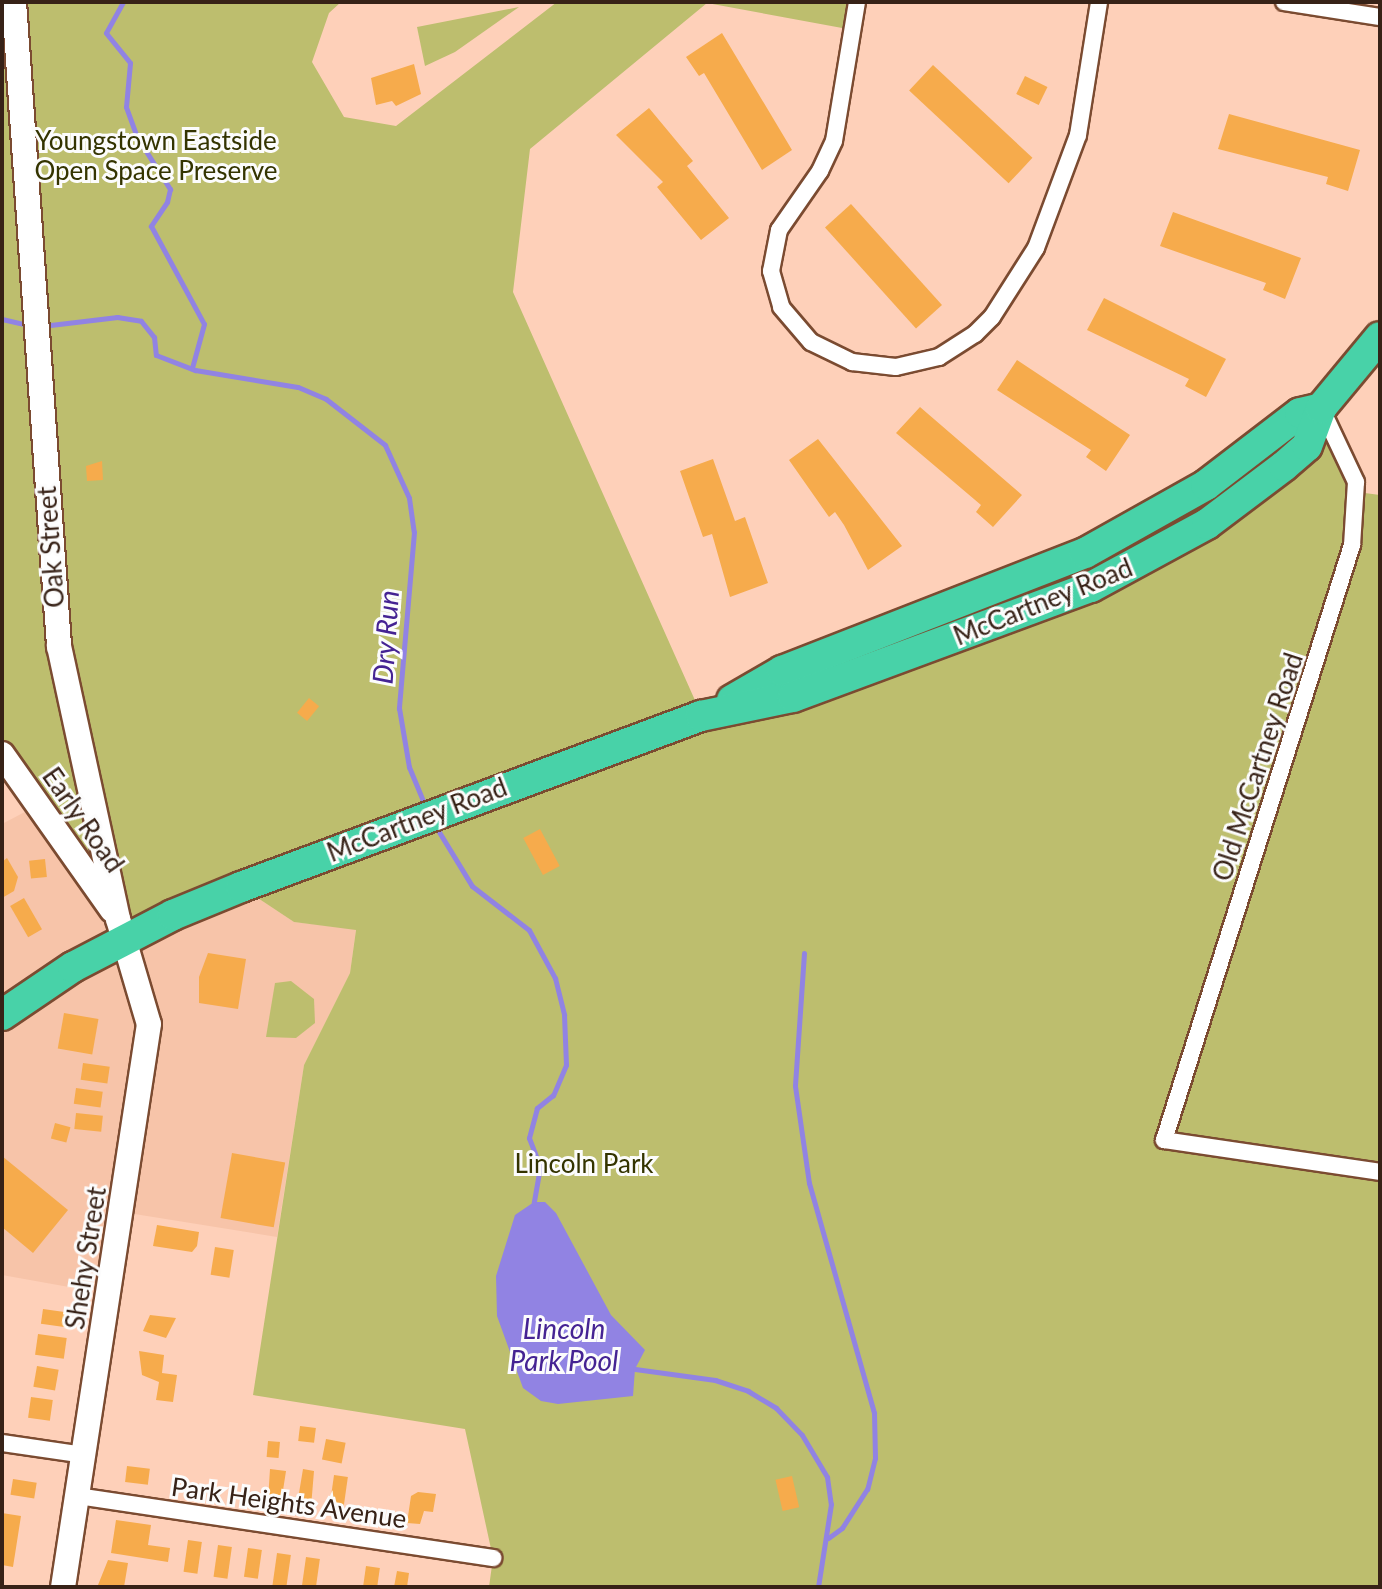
<!DOCTYPE html>
<style>
body{margin:0}
#map{position:relative;width:1382px;height:1589px;overflow:hidden;background:#fed0b9;font-family:Lato,sans-serif}
div>[style]{position:absolute}
.built>*{inset:0;background:#f7c4a9}
.green>*{inset:0;background:#bdbe6e}
.water>*{inset:0;background:#9183e3}
.stream>*{height:5px;margin:-2.5px;padding:0 2.5px;transform-origin:2.5px;border-radius:2.5px;background:#9183e3}
.building>*{inset:0;background:#f6ab4c;transform-origin:0 0}
.roads{filter:drop-shadow(2px 0 #7b4b31) drop-shadow(-2px 0 #7b4b31) drop-shadow(0 2px #7b4b31) drop-shadow(0 -2px #7b4b31)}
.street>*{height:16px;margin:-8px;padding:0 8px;transform-origin:8px;border-radius:8px;background:#fff}
.secondary>*{height:24px;margin:-12px;padding:0 12px;transform-origin:12px;border-radius:12px;background:#fff}
.highway>*{height:30px;margin:-15px;padding:0 15px;transform-origin:15px;border-radius:15px;background:#48d2a8}
span{translate:-50% -50%;white-space:nowrap;text-align:center;line-height:1.15;-webkit-text-stroke:6px #fcfcfc;paint-order:stroke}
.park-label{font-size:26px;color:#343400}
.street-label{font-size:26px;color:#372217}
.water-label{font-size:28px;color:#452393;font-style:italic}
.frame{position:absolute;inset:0;border:4px solid #372217;pointer-events:none}
</style>
<div id="map">
<div class="built">
<i style="clip-path:polygon(38px 805px,241px 887px,294px 922px,356px 929px,350px 973px,304px 1065px,277px 1237px,122px 1212px,108px 1294px,2px 1275px,2px 824px)"></i>
</div>
<div class="green">
<i style="clip-path:polygon(2px 2px,341px 2px,329px 13px,312px 62px,344px 117px,396px 126px,557px 2px,857px 2px,853px 30px,707px 3px,530px 149px,513px 292px,702px 716px,998px 623px,1233px 506px,1321px 408px,1357px 492px,1380px 495px,1380px 1587px,489px 1587px,493px 1558px,465px 1429px,253px 1395px,304px 1065px,350px 973px,356px 930px,294px 922px,241px 887px,126px 939px,2px 754px)"></i>
<i style="clip-path:polygon(519px 7px,455px 52px,425px 66px,417px 27px)"></i>
<i style="clip-path:polygon(291px 981px,314px 999px,315px 1023px,296px 1038px,266px 1037px,275px 983px)"></i>
</div>
<div class="water">
<i style="clip-path:polygon(534px 1202px,545px 1202px,556px 1213px,611px 1315px,645px 1350px,635px 1369px,633px 1396px,558px 1404px,541px 1401px,523px 1388px,497px 1316px,496px 1276px,515px 1215px)"></i>
</div>
<div class="stream">
<i style="left:123px;top:2px;width:35px;rotate:119deg"></i>
<i style="left:106px;top:33px;width:38px;rotate:51deg"></i>
<i style="left:130px;top:63px;width:44px;rotate:95.2deg"></i>
<i style="left:126px;top:107px;width:32px;rotate:70deg"></i>
<i style="left:137px;top:137px;width:62px;rotate:57.6deg"></i>
<i style="left:170px;top:189px;width:13px;rotate:103deg"></i>
<i style="left:167px;top:202px;width:29px;rotate:124deg"></i>
<i style="left:151px;top:226px;width:111px;rotate:61.6deg"></i>
<i style="left:204px;top:324px;width:46px;rotate:105.3deg"></i>
<i style="left:2px;top:319px;width:27px;rotate:13deg"></i>
<i style="left:42px;top:326px;width:76px;rotate:-6.8deg"></i>
<i style="left:117px;top:317px;width:24px;rotate:9deg"></i>
<i style="left:141px;top:321px;width:21px;rotate:51deg"></i>
<i style="left:154px;top:337px;width:18px;rotate:84deg"></i>
<i style="left:156px;top:355px;width:42px;rotate:21deg"></i>
<i style="left:195px;top:370px;width:104px;rotate:9.4deg"></i>
<i style="left:298px;top:387px;width:30px;rotate:23deg"></i>
<i style="left:326px;top:399px;width:75px;rotate:37.9deg"></i>
<i style="left:385px;top:445px;width:58px;rotate:65.6deg"></i>
<i style="left:409px;top:498px;width:34px;rotate:82deg"></i>
<i style="left:414px;top:532px;width:177px;rotate:94.9deg"></i>
<i style="left:399px;top:708px;width:60px;rotate:80.4deg"></i>
<i style="left:409px;top:767px;width:44px;rotate:67.5deg"></i>
<i style="left:436px;top:827px;width:69px;rotate:58.6deg"></i>
<i style="left:472px;top:886px;width:72px;rotate:37.7deg"></i>
<i style="left:529px;top:930px;width:55px;rotate:61.6deg"></i>
<i style="left:555px;top:978px;width:38px;rotate:76deg"></i>
<i style="left:564px;top:1015px;width:50px;rotate:87.7deg"></i>
<i style="left:566px;top:1065px;width:33px;rotate:113deg"></i>
<i style="left:553px;top:1095px;width:21px;rotate:141deg"></i>
<i style="left:537px;top:1108px;width:31px;rotate:105deg"></i>
<i style="left:529px;top:1138px;width:31px;rotate:69deg"></i>
<i style="left:540px;top:1167px;width:36px;rotate:100deg"></i>
<i style="left:804px;top:953px;width:133px;rotate:93.9deg"></i>
<i style="left:795px;top:1086px;width:98px;rotate:81.8deg"></i>
<i style="left:809px;top:1183px;width:239px;rotate:74.2deg"></i>
<i style="left:874px;top:1413px;width:45px;rotate:88.7deg"></i>
<i style="left:875px;top:1458px;width:32px;rotate:104deg"></i>
<i style="left:867px;top:1489px;width:46px;rotate:122.7deg"></i>
<i style="left:842px;top:1528px;width:17px;rotate:144deg"></i>
<i style="left:635px;top:1369px;width:81px;rotate:7.8deg"></i>
<i style="left:715px;top:1380px;width:35px;rotate:18deg"></i>
<i style="left:748px;top:1391px;width:33px;rotate:31deg"></i>
<i style="left:776px;top:1408px;width:37px;rotate:46deg"></i>
<i style="left:802px;top:1435px;width:49px;rotate:59.2deg"></i>
<i style="left:827px;top:1477px;width:27px;rotate:82deg"></i>
<i style="left:831px;top:1504px;width:84px;rotate:98.9deg"></i>
</div>
<div class="building">
<i style="clip-path:polygon(722px 33px,792px 150px,762px 170px,704px 73px,699px 76px,686px 57px)"></i>
<i style="clip-path:polygon(414px 64px,421px 94px,396px 106px,392px 101px,376px 105px,371px 78px)"></i>
<i style="left:933px;top:65px;width:136px;height:35px;rotate:43deg"></i>
<i style="left:1025px;top:76px;width:25px;height:20px;rotate:26deg"></i>
<i style="clip-path:polygon(649px 108px,693px 161px,687px 166px,729px 218px,701px 240px,657px 187px,663px 182px,616px 135px)"></i>
<i style="clip-path:polygon(1229px 114px,1360px 150px,1348px 191px,1326px 184px,1328px 177px,1218px 149px)"></i>
<i style="left:851px;top:204px;width:136px;height:35px;rotate:48deg"></i>
<i style="clip-path:polygon(1173px 212px,1301px 258px,1285px 299px,1263px 290px,1266px 283px,1160px 246px)"></i>
<i style="clip-path:polygon(1104px 298px,1226px 359px,1206px 397px,1185px 386px,1189px 379px,1087px 330px)"></i>
<i style="clip-path:polygon(1017px 360px,1130px 435px,1106px 471px,1086px 457px,1091px 450px,997px 390px)"></i>
<i style="clip-path:polygon(920px 407px,1022px 495px,993px 527px,976px 512px,981px 505px,896px 433px)"></i>
<i style="clip-path:polygon(818px 439px,902px 546px,868px 570px,844px 525px,835px 512px,829px 517px,789px 460px)"></i>
<i style="clip-path:polygon(713px 459px,735px 521px,745px 517px,768px 583px,730px 597px,712px 534px,703px 537px,680px 471px)"></i>
<i style="clip-path:polygon(102px 461px,103px 480px,87px 481px,86px 466px)"></i>
<i style="left:309px;top:698px;width:13px;height:19px;rotate:39deg"></i>
<i style="left:540px;top:829px;width:42px;height:19px;rotate:62deg"></i>
<i style="clip-path:polygon(7px 858px,18px 877px,14px 891px,2px 898px,2px 862px)"></i>
<i style="left:45px;top:859px;width:18px;height:16px;rotate:84deg"></i>
<i style="left:24px;top:898px;width:36px;height:16px;rotate:60deg"></i>
<i style="clip-path:polygon(208px 953px,246px 959px,238px 1009px,199px 1003px,199px 977px)"></i>
<i style="left:64px;top:1013px;width:35px;height:36px;rotate:10deg"></i>
<i style="left:83px;top:1063px;width:27px;height:17px;rotate:8deg"></i>
<i style="left:76px;top:1088px;width:27px;height:16px;rotate:8deg"></i>
<i style="left:76px;top:1113px;width:27px;height:16px;rotate:6deg"></i>
<i style="left:55px;top:1123px;width:16px;height:16px;rotate:15deg"></i>
<i style="left:232px;top:1153px;width:54px;height:66px;rotate:10deg"></i>
<i style="clip-path:polygon(2px 1156px,68px 1210px,33px 1253px,2px 1227px)"></i>
<i style="clip-path:polygon(157px 1225px,199px 1232px,197px 1246px,192px 1252px,153px 1246px)"></i>
<i style="left:215px;top:1247px;width:19px;height:28px;rotate:9deg"></i>
<i style="left:43px;top:1309px;width:27px;height:15px;rotate:8deg"></i>
<i style="clip-path:polygon(150px 1315px,176px 1318px,166px 1338px,143px 1331px)"></i>
<i style="left:38px;top:1334px;width:29px;height:21px;rotate:8deg"></i>
<i style="clip-path:polygon(139px 1351px,164px 1355px,162px 1373px,177px 1375px,173px 1402px,156px 1400px,159px 1382px,142px 1375px)"></i>
<i style="left:37px;top:1366px;width:22px;height:21px;rotate:10deg"></i>
<i style="left:31px;top:1397px;width:22px;height:21px;rotate:8deg"></i>
<i style="left:300px;top:1426px;width:16px;height:15px;rotate:7deg"></i>
<i style="left:326px;top:1439px;width:20px;height:21px;rotate:11deg"></i>
<i style="left:268px;top:1441px;width:12px;height:16px;rotate:5deg"></i>
<i style="left:127px;top:1466px;width:23px;height:16px;rotate:7deg"></i>
<i style="clip-path:polygon(270px 1469px,286px 1471px,281px 1503px,268px 1501px)"></i>
<i style="clip-path:polygon(303px 1469px,314px 1471px,311px 1507px,297px 1505px)"></i>
<i style="left:334px;top:1475px;width:14px;height:36px;rotate:8deg"></i>
<i style="left:792px;top:1476px;width:32px;height:17px;rotate:77deg"></i>
<i style="left:13px;top:1479px;width:24px;height:16px;rotate:9deg"></i>
<i style="clip-path:polygon(418px 1492px,436px 1494px,433px 1512px,424px 1511px,420px 1524px,407px 1523px,411px 1496px)"></i>
<i style="clip-path:polygon(2px 1513px,21px 1516px,13px 1567px,2px 1565px)"></i>
<i style="clip-path:polygon(116px 1520px,151px 1525px,148px 1545px,170px 1548px,168px 1562px,111px 1553px)"></i>
<i style="left:188px;top:1540px;width:14px;height:32px;rotate:8deg"></i>
<i style="left:218px;top:1545px;width:14px;height:32px;rotate:8deg"></i>
<i style="left:248px;top:1548px;width:14px;height:29px;rotate:8deg"></i>
<i style="left:277px;top:1553px;width:14px;height:34px;rotate:8deg"></i>
<i style="left:306px;top:1557px;width:14px;height:30px;rotate:8deg"></i>
<i style="clip-path:polygon(108px 1560px,128px 1563px,124px 1587px,98px 1585px)"></i>
<i style="left:366px;top:1566px;width:14px;height:21px;rotate:8deg"></i>
<i style="clip-path:polygon(397px 1571px,409px 1573px,407px 1587px,394px 1587px)"></i>
</div>
<div class="roads">
<div class="street">
<i style="left:857px;top:2px;width:141px;rotate:99.4deg"></i>
<i style="left:834px;top:141px;width:33px;rotate:115deg"></i>
<i style="left:820px;top:171px;width:72px;rotate:124.8deg"></i>
<i style="left:779px;top:230px;width:42px;rotate:101deg"></i>
<i style="left:771px;top:271px;width:37px;rotate:74deg"></i>
<i style="left:781px;top:307px;width:46px;rotate:49.4deg"></i>
<i style="left:811px;top:342px;width:46px;rotate:26deg"></i>
<i style="left:852px;top:362px;width:44px;rotate:6.5deg"></i>
<i style="left:896px;top:367px;width:44px;rotate:-13.1deg"></i>
<i style="left:939px;top:357px;width:43px;rotate:-32.6deg"></i>
<i style="left:975px;top:334px;width:24px;rotate:-45deg"></i>
<i style="left:992px;top:317px;width:82px;rotate:-57.5deg"></i>
<i style="left:1036px;top:248px;width:121px;rotate:-69.6deg"></i>
<i style="left:1078px;top:135px;width:135px;rotate:-81deg"></i>
<i style="left:1284px;top:2px;width:97px;rotate:8.9deg"></i>
<i style="left:1322px;top:410px;width:80px;rotate:64.7deg"></i>
<i style="left:1356px;top:482px;width:63px;rotate:93.6deg"></i>
<i style="left:1352px;top:545px;width:624px;rotate:107.53deg"></i>
<i style="left:1164px;top:1140px;width:218px;rotate:8.4deg"></i>
<i style="left:2px;top:1443px;width:83px;rotate:8.3deg"></i>
<i style="left:78px;top:1496px;width:420px;rotate:8.5deg"></i>
</div>
<div class="secondary">
<i style="left:14px;top:2px;width:646px;rotate:86deg"></i>
<i style="left:59px;top:646px;width:279px;rotate:77.8deg"></i>
<i style="left:118px;top:919px;width:109px;rotate:73.6deg"></i>
<i style="left:149px;top:1024px;width:570px;rotate:98.68deg"></i>
<i style="left:2px;top:754px;width:191px;rotate:54.8deg"></i>
</div>
<div class="highway">
<i style="left:732px;top:700px;width:58px;rotate:-30.1deg"></i>
<i style="left:782px;top:671px;width:325px;rotate:-21.3deg"></i>
<i style="left:1085px;top:553px;width:139px;rotate:-29.3deg"></i>
<i style="left:1206px;top:485px;width:118px;rotate:-37.5deg"></i>
<i style="left:1300px;top:413px;width:22px;rotate:-13deg"></i>
<i style="left:2px;top:1015px;width:86px;rotate:-34.1deg"></i>
<i style="left:73px;top:967px;width:113px;rotate:-27.5deg"></i>
<i style="left:173px;top:915px;width:74px;rotate:-22.4deg"></i>
<i style="left:241px;top:887px;width:491px;rotate:-20.4deg"></i>
<i style="left:701px;top:716px;width:94px;rotate:-11.7deg"></i>
<i style="left:793px;top:697px;width:318px;rotate:-20.3deg"></i>
<i style="left:1091px;top:587px;width:132px;rotate:-28.5deg"></i>
<i style="left:1207px;top:524px;width:96px;rotate:-37deg"></i>
<i style="left:1284px;top:466px;width:30px;rotate:-41deg"></i>
<i style="left:1307px;top:446px;width:40px;rotate:-69.8deg"></i>
<i style="left:1321px;top:408px;width:92px;rotate:-50.3deg"></i>
</div>
</div>
<div class="park-label">
<span style="left:156px;top:156px">Youngstown Eastside<br>Open Space Preserve</span>
<span style="left:584px;top:1164px">Lincoln Park</span>
</div>
<div class="street-label">
<span style="left:51px;top:547px;rotate:-94deg">Oak Street</span>
<span style="left:1043px;top:602px;rotate:-22deg">McCartney Road</span>
<span style="left:1258px;top:767px;rotate:-72deg">Old McCartney Road</span>
<span style="left:83px;top:820px;rotate:55deg">Early Road</span>
<span style="left:417px;top:820px;rotate:-21deg">McCartney Road</span>
<span style="left:86px;top:1258px;rotate:-81deg">Shehy Street</span>
<span style="left:289px;top:1503px;rotate:8deg">Park Heights Avenue</span>
</div>
<div class="water-label">
<span style="left:385px;top:637px;rotate:-86deg">Dry Run</span>
<span style="left:564px;top:1344px">Lincoln<br>Park Pool</span>
</div>
<div class="frame"></div>
</div>
